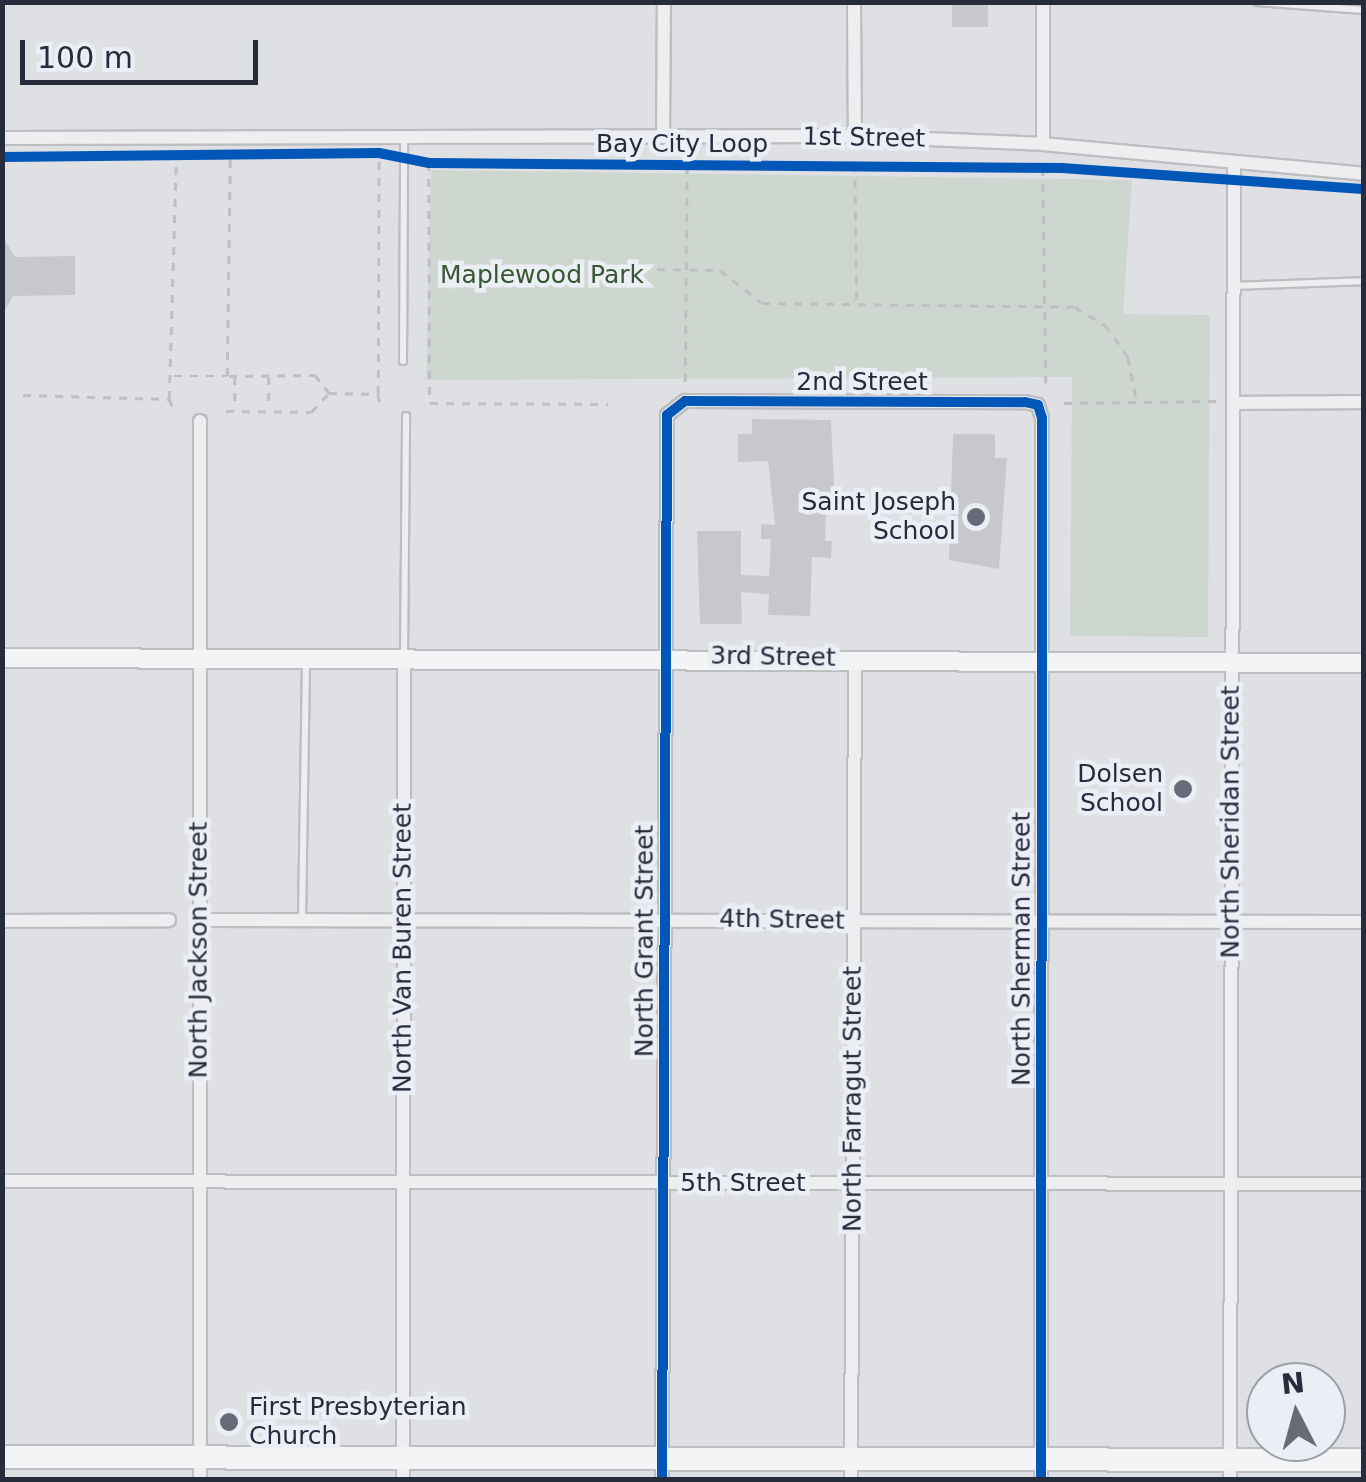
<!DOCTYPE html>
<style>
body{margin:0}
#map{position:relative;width:1366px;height:1482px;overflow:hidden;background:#dee0e4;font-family:"DejaVu Sans",sans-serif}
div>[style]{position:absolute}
.green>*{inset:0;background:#ced7cf}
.building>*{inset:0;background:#c7c8cc;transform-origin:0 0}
.path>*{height:2.5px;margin-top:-1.25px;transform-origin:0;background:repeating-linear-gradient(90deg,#bebec4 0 8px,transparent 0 16px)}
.roads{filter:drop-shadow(2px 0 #bdbec2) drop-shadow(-2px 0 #bdbec2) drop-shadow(0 2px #bdbec2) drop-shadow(0 -2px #bdbec2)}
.lane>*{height:6px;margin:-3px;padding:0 3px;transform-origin:3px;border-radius:3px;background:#eeeef1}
.street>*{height:12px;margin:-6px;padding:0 6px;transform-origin:6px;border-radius:6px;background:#eeeef1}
.secondary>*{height:18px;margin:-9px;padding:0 9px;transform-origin:9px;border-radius:9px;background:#f2f4f5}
.highway>*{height:22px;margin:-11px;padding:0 11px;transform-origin:11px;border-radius:11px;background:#f2f4f5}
.cycleway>*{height:10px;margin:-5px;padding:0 5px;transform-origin:5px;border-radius:5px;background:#0057b8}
.dots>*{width:28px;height:28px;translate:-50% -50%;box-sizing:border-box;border:5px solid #ebeef4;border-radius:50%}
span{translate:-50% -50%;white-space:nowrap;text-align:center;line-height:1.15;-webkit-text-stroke:9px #ebeef4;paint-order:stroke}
.street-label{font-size:25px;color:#262c3c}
.park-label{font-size:25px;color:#375734}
.poi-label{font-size:25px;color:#262c3c}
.right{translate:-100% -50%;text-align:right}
.left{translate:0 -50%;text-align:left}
.frame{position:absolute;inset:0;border:5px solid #262c3c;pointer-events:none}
.north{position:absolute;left:1246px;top:1362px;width:100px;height:100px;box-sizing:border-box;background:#ebeef4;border:2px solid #9ca0aa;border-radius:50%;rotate:354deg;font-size:28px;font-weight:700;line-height:40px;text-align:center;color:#262c3c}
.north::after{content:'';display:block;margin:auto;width:35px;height:45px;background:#666b77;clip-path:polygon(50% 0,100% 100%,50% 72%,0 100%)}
.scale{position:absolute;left:20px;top:40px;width:238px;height:45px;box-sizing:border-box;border:5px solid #262c3c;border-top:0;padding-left:12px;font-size:30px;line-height:35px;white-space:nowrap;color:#262c3c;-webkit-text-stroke:8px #ebeef4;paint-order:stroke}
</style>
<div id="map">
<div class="green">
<i style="clip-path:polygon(431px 170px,1132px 180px,1123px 314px,1210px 315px,1208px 637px,1070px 636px,1072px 377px,426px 380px)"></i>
</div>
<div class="building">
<i style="left:952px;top:2px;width:36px;height:25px"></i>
<i style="clip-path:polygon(2px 235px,15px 257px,75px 256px,75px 295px,13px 296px,2px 315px)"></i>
<i style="clip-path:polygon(752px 419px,831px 420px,835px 506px,826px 506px,825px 541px,832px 541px,831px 558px,812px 557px,810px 616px,768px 615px,769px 594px,741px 592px,742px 624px,700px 624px,697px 531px,741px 531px,741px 575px,769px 576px,771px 539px,761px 539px,761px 524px,775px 525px,768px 461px,738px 462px,738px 434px,752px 434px)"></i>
<i style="clip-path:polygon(953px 434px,995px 434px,995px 458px,1007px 458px,999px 569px,949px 560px)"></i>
</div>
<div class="path">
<i style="left:429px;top:163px;width:240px;rotate:89.8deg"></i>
<i style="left:430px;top:403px;width:178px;rotate:0.3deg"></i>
<i style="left:855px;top:164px;width:139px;rotate:89.2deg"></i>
<i style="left:1043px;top:168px;width:215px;rotate:89.2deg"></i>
<i style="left:561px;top:268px;width:159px;rotate:0.7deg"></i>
<i style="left:720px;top:270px;width:53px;rotate:38.2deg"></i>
<i style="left:762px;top:303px;width:313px;rotate:0.7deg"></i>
<i style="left:1075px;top:307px;width:35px;rotate:31deg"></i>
<i style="left:1105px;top:325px;width:39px;rotate:54deg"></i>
<i style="left:1128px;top:357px;width:46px;rotate:78.7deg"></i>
<i style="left:174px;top:376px;width:53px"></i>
<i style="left:227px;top:376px;width:221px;rotate:-89.2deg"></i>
<i style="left:229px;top:376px;width:86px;rotate:-0.7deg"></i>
<i style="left:315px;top:375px;width:23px;rotate:52deg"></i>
<i style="left:329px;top:393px;width:49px;rotate:1.2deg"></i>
<i style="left:378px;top:394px;width:9px;rotate:77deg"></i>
<i style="left:235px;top:377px;width:32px;rotate:90deg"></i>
<i style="left:269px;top:377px;width:32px;rotate:90deg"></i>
<i style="left:685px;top:382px;width:218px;rotate:-89.5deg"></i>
<i style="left:378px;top:394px;width:241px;rotate:-89.8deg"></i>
<i style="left:23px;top:395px;width:146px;rotate:1.6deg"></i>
<i style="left:169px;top:399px;width:13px;rotate:63deg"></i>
<i style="left:169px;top:399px;width:241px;rotate:-88.3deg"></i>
<i style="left:1064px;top:403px;width:152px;rotate:-0.8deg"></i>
<i style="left:226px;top:411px;width:85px;rotate:0.7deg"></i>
<i style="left:311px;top:412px;width:26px;rotate:-47deg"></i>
</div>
<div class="roads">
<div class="lane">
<i style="left:1257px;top:2px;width:107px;rotate:4.3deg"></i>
<i style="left:1235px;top:286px;width:129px;rotate:-2.2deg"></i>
<i style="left:403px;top:361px;width:223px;rotate:-89.7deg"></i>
<i style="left:404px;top:659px;width:243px;rotate:-89.5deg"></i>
<i style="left:302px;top:919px;width:257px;rotate:-89.1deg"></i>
</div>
<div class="street">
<i style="left:854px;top:2px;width:134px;rotate:89.6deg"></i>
<i style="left:1043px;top:2px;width:142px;rotate:90deg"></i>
<i style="left:663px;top:137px;width:135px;rotate:-89.6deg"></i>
<i style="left:2px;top:138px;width:853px;rotate:-0.13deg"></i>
<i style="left:855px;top:136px;width:188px;rotate:2.4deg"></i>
<i style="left:1043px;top:144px;width:322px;rotate:5.3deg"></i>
<i style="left:1234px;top:403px;width:130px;rotate:-0.4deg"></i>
<i style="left:200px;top:920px;width:1164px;rotate:0.1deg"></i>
<i style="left:2px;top:921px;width:167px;rotate:-0.3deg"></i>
<i style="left:2px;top:1181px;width:1362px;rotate:0.13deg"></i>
<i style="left:200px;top:1480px;width:1059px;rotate:-90deg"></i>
<i style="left:403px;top:1480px;width:819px;rotate:-89.93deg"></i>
<i style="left:662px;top:1480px;width:1065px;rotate:-89.73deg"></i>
<i style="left:667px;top:415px;width:23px;rotate:-38deg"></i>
<i style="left:685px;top:401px;width:340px;rotate:0.2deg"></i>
<i style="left:1025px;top:402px;width:13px;rotate:13deg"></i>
<i style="left:1038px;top:405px;width:14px;rotate:73deg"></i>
<i style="left:1042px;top:418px;width:1062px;rotate:90.05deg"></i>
<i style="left:851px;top:1480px;width:822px;rotate:-89.72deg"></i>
<i style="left:1230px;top:1480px;width:1316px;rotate:-89.83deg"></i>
</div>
<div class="secondary">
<i style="left:2px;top:658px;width:1362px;rotate:0.21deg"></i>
</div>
<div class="highway">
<i style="left:2px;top:1457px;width:1362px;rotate:0.13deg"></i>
</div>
</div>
<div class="cycleway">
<i style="left:2px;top:157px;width:377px;rotate:-0.6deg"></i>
<i style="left:379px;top:153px;width:51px;rotate:11.3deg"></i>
<i style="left:429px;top:163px;width:634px;rotate:0.45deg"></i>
<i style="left:1063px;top:168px;width:302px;rotate:4deg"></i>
<i style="left:662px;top:1480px;width:1065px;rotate:-89.73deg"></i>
<i style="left:667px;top:415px;width:23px;rotate:-38deg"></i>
<i style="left:685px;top:401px;width:340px;rotate:0.2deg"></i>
<i style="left:1025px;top:402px;width:13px;rotate:13deg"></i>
<i style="left:1038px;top:405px;width:14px;rotate:73deg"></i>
<i style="left:1042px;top:418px;width:1062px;rotate:90.05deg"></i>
</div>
<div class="dots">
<i style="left:976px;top:517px;background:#666b77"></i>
<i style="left:1183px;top:789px;background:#666b77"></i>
<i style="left:229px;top:1422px;background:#666b77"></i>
</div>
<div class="street-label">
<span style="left:864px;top:138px;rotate:1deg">1st Street</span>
<span style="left:682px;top:144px">Bay City Loop</span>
<span style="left:862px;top:382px">2nd Street</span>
<span style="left:773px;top:657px;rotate:1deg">3rd Street</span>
<span style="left:1231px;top:822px;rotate:-90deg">North Sheridan Street</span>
<span style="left:782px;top:920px;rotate:1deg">4th Street</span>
<span style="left:645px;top:941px;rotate:-90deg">North Grant Street</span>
<span style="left:403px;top:948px;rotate:-90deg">North Van Buren Street</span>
<span style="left:1022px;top:949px;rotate:-90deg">North Sherman Street</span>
<span style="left:199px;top:950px;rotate:-90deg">North Jackson Street</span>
<span style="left:853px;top:1099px;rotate:-90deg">North Farragut Street</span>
<span style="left:743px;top:1183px">5th Street</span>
</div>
<div class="park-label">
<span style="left:542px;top:275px">Maplewood Park</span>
</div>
<div class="poi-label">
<span class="right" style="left:956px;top:517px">Saint Joseph<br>School</span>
<span class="right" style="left:1163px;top:789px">Dolsen<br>School</span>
<span class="left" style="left:249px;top:1422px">First Presbyterian<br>Church</span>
</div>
<div class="frame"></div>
<div class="north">N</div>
<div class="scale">100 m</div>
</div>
